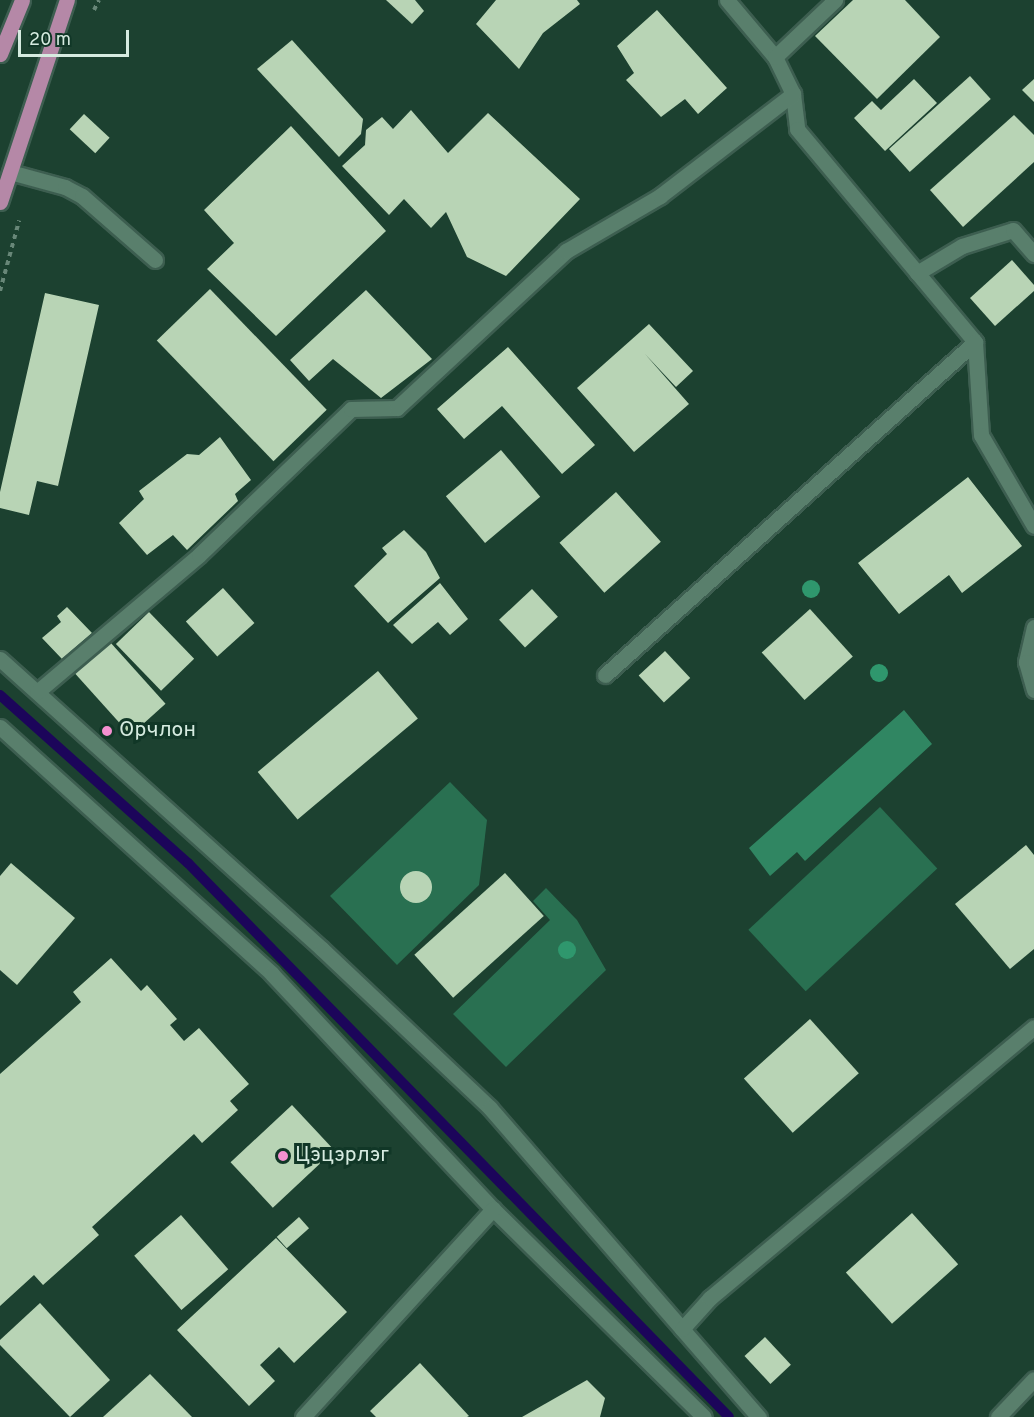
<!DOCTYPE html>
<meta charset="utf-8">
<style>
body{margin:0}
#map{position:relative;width:1034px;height:1417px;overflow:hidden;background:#1c4130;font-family:Overpass,sans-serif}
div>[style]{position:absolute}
.green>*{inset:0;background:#297051;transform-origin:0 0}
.forest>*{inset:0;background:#308662}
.stream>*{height:10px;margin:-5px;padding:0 5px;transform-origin:5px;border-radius:5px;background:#1c055a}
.building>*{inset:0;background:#b8d4b5;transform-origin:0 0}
.round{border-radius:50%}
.path>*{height:4px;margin-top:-2px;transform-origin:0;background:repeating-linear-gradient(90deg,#688778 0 4.5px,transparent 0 9px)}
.roads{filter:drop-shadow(2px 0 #3d5e50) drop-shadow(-2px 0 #3d5e50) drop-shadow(0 2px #3d5e50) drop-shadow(0 -2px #3d5e50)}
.service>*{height:15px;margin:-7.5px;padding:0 7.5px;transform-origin:7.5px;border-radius:7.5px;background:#597f6c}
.minor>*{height:15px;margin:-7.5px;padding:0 7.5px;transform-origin:7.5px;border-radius:7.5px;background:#597f6c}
.primary>*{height:15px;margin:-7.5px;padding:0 7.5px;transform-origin:7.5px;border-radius:7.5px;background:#b588a7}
.trees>*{width:18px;height:18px;margin:-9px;border-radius:50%;background:#2f976d}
.dots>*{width:16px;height:16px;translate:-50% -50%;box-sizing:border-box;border:3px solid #113727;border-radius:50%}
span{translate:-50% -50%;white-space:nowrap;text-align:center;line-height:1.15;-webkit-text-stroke:6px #113727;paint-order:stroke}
.poi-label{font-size:21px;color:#d6ebe0}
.left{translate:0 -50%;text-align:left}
.scale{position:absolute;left:18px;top:30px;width:111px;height:27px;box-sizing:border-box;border:3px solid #d6ebe0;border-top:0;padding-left:8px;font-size:18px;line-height:21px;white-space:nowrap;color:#d6ebe0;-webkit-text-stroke:4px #113727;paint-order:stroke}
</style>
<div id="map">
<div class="green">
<i style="clip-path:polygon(450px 782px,487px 820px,479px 885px,397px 965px,330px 896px)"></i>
<i style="left:880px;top:807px;width:84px;height:180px;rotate:47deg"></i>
<i style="clip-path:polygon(546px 888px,577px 920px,606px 970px,506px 1067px,453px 1014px,550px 920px,533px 901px)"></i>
</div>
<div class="forest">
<i style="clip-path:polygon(904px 710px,932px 744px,805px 861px,797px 852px,770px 876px,749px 848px)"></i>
</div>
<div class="stream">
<i style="left:0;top:695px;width:252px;rotate:41.8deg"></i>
<i style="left:188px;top:863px;width:774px;rotate:45.68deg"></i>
</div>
<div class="building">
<i style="clip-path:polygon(386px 0,415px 0,424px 11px,412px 24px)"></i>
<i style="clip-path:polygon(496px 0,577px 0,580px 4px,543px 33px,519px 69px,476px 24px)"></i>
<i style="clip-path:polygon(853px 0,905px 0,940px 37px,877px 99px,815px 36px)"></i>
<i style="clip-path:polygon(657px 10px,727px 88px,698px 114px,685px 99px,661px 117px,626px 80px,634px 73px,617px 46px)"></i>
<i style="clip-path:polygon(292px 40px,363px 119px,361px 134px,339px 157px,257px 69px)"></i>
<i style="left:970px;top:76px;width:31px;height:109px;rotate:48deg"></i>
<i style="clip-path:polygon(914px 79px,937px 103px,885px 151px,854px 118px,872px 101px,881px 110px)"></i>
<i style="clip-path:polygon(1034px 79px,1034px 102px,1022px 90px)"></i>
<i style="clip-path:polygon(411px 110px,448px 153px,488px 113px,580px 199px,506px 276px,467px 257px,446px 212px,431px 228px,404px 199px,389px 215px,342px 166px,365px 145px,366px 130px,382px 117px,393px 129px)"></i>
<i style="left:84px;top:114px;width:35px;height:21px;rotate:43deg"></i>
<i style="clip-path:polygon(1014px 115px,1034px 135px,1034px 162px,963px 227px,930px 190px)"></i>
<i style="clip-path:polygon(291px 126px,386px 231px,276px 336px,207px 269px,234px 243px,204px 210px)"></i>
<i style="clip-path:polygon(1012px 260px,1034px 285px,1034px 291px,995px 326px,970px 298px)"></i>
<i style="left:210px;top:289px;width:168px;height:74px;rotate:46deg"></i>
<i style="clip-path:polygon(366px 290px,432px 359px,381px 398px,333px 359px,309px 381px,290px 360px)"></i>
<i style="clip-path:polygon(45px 293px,99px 305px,58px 486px,37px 481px,29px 515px,0 508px,0 492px)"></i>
<i style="clip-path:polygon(649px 324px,693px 371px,676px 387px,645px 354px,689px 404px,634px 452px,577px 388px)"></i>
<i style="clip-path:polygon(508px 347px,595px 445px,562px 474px,502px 406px,464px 439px,437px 409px)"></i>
<i style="clip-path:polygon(220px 437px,251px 480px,235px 494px,238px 501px,187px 550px,173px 535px,147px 555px,119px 523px,144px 499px,139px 491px,187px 454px,199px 455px)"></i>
<i style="left:501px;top:450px;width:61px;height:72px;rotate:50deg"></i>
<i style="clip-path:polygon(968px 477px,1022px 546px,962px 593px,949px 575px,899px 614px,858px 563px)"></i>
<i style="left:616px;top:492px;width:67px;height:76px;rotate:48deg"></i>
<i style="clip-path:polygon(404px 530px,426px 552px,440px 578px,388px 623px,354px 586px,387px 554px,382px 548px)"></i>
<i style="clip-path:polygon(440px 583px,468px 619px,450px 635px,438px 622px,412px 644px,393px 625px)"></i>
<i style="left:223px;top:588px;width:47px;height:50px;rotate:48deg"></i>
<i style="left:532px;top:589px;width:38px;height:45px;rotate:47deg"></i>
<i style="clip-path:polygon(67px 607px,92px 633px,62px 659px,42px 638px,61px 622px,57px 616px)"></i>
<i style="left:810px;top:609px;width:64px;height:65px;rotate:48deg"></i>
<i style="left:149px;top:612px;width:65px;height:46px;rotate:46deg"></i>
<i style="left:110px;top:642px;width:83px;height:47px;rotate:48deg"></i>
<i style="left:665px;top:651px;width:37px;height:36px;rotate:47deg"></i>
<i style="left:378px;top:671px;width:62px;height:157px;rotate:50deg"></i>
<i style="clip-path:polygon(1026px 845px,1034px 855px,1034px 949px,1010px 969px,955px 904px)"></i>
<i style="clip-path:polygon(11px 863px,75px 918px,17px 985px,0 970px,0 876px)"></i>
<i class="round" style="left:400px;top:871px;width:32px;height:32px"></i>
<i style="left:505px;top:873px;width:58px;height:122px;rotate:48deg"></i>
<i style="clip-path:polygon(111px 958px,141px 991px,147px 985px,177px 1019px,170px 1025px,184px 1041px,199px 1028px,249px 1084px,230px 1101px,238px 1110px,202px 1143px,194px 1134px,92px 1227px,99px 1235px,43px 1285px,34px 1275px,0 1306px,0 1074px,81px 1002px,73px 992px)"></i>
<i style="left:810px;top:1019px;width:73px;height:89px;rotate:48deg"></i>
<i style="left:292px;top:1105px;width:62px;height:84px;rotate:47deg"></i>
<i style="left:912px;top:1213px;width:69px;height:89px;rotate:48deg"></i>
<i style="left:181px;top:1215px;width:72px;height:62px;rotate:49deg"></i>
<i style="left:299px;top:1217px;width:15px;height:30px;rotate:48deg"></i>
<i style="clip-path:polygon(276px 1238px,347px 1312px,294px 1363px,279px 1347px,260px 1365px,275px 1381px,249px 1406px,177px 1330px)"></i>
<i style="clip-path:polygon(40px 1303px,110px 1380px,70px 1417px,0 1345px,0 1340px)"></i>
<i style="left:765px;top:1337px;width:38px;height:28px;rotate:47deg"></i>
<i style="clip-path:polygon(420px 1363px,469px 1416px,467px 1417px,376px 1417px,370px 1411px)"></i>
<i style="clip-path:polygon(150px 1374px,192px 1417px,103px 1417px)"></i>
<i style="clip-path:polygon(587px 1380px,605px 1398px,600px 1417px,522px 1417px)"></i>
</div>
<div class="path">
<i style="left:94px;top:10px;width:11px;rotate:-63deg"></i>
<i style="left:0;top:291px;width:73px;rotate:-74.8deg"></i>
</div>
<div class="roads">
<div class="service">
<i style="left:10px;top:172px;width:57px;rotate:15.3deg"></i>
<i style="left:65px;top:187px;width:19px;rotate:28deg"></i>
<i style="left:82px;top:196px;width:97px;rotate:41.2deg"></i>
</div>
<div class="minor">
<i style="left:727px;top:0;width:75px;rotate:49.9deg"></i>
<i style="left:775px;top:57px;width:41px;rotate:64.1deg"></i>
<i style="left:793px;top:94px;width:35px;rotate:83deg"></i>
<i style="left:797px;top:129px;width:278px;rotate:50.1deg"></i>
<i style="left:975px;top:342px;width:93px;rotate:86.3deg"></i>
<i style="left:981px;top:435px;width:105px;rotate:59.8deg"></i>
<i style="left:775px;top:57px;width:83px;rotate:-43.5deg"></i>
<i style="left:917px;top:273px;width:52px;rotate:-31deg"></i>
<i style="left:962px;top:246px;width:53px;rotate:-17.4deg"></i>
<i style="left:1013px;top:230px;width:32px;rotate:49deg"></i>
<i style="left:1034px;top:627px;width:36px;rotate:103deg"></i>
<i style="left:1026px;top:662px;width:29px;rotate:74deg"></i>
<i style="left:0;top:659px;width:433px;rotate:42deg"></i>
<i style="left:322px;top:949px;width:231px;rotate:43.4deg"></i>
<i style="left:490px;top:1108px;width:410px;rotate:49deg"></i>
<i style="left:605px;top:675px;width:498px;rotate:-42deg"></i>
<i style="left:37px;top:692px;width:212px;rotate:-40.2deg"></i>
<i style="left:199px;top:555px;width:211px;rotate:-43.8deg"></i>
<i style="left:351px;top:409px;width:46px;rotate:-1.2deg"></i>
<i style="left:397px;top:408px;width:231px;rotate:-42.9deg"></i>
<i style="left:566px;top:251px;width:109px;rotate:-30.3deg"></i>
<i style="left:660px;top:196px;width:168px;rotate:-37.5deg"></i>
<i style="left:0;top:727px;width:367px;rotate:42.2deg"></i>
<i style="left:272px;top:974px;width:323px;rotate:46.8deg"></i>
<i style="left:493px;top:1209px;width:296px;rotate:44.6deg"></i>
<i style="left:682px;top:1329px;width:42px;rotate:-47.9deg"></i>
<i style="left:710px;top:1298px;width:422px;rotate:-39.9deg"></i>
<i style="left:303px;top:1417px;width:282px;rotate:-47.6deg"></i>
<i style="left:998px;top:1417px;width:52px;rotate:-46.5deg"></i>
</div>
<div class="primary">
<i style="left:0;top:54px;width:58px;rotate:-67.8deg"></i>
<i style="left:0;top:202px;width:213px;rotate:-71.7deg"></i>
</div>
</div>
<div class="trees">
<i style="left:811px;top:589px"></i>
<i style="left:879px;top:673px"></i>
<i style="left:567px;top:950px"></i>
</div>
<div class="dots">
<i style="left:107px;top:731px;background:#f590d1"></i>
<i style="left:283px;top:1156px;background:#f590d1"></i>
</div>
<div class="poi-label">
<span class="left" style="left:119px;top:731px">Орчлон</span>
<span class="left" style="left:295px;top:1156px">Цэцэрлэг</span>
</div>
<div class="scale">20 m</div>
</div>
